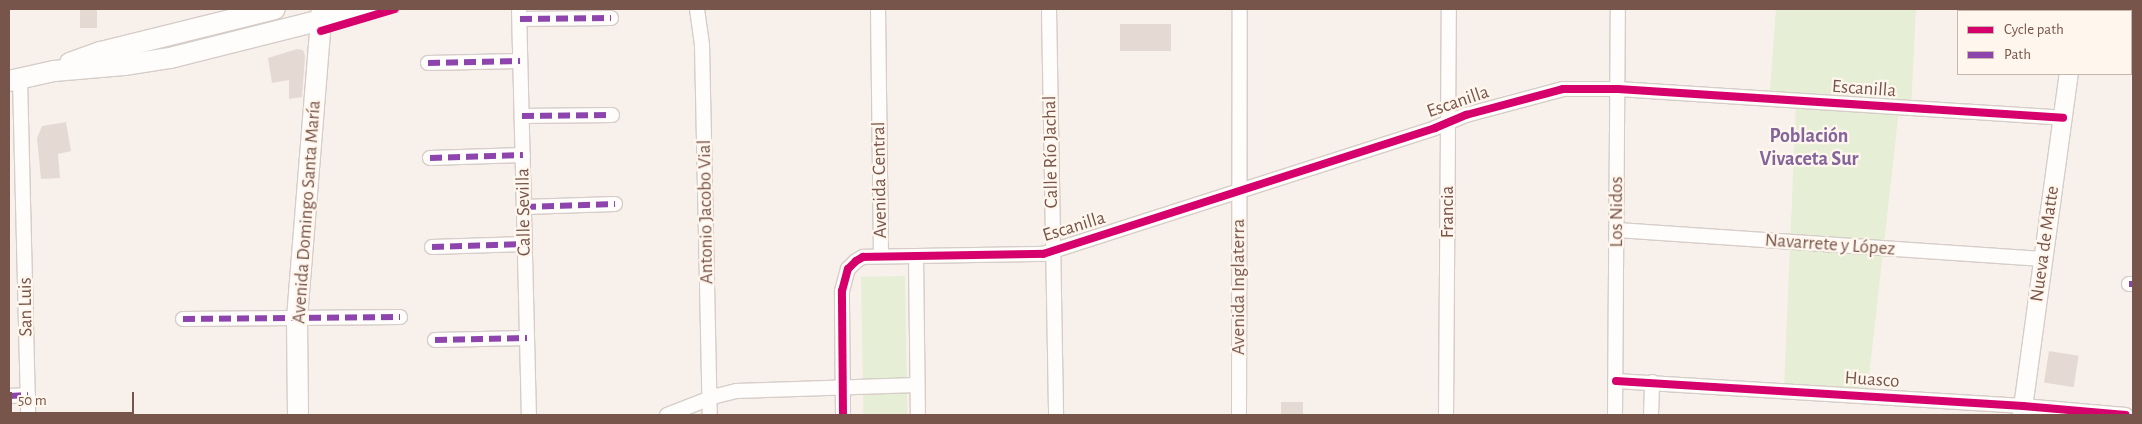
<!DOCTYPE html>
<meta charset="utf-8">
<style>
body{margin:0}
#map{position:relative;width:2142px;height:424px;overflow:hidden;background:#f8f1eb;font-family:"Alegreya Sans",sans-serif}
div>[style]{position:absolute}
.green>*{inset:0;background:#e6eed6;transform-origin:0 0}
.building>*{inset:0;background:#e4d9d3;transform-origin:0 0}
.roads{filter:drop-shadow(1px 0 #d6cdc8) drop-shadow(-1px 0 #d6cdc8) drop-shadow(0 1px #d6cdc8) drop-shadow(0 -1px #d6cdc8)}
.minor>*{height:14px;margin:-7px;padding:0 7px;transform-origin:7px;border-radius:7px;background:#fefdfc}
.tertiary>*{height:18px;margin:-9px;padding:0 9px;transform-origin:9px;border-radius:9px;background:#fefdfc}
.secondary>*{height:20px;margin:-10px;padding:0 10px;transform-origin:10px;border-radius:10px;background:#fefdfc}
.quiet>*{height:6px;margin-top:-3px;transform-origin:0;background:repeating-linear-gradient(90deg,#8e44ad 0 12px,transparent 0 18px)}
.cycleway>*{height:8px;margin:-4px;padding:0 4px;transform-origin:4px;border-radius:4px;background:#d6006c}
span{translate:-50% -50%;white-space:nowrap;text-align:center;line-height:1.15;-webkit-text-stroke:4.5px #fff6ed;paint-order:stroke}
.street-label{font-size:19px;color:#77554a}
.neighbourhood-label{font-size:20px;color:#83659b;font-weight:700}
.frame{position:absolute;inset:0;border:10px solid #77554a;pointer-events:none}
.legend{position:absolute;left:1957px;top:10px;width:175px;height:65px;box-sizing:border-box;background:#fff6ed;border:1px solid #c9b6ac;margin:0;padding:6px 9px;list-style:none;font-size:15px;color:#77554a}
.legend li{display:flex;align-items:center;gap:10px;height:25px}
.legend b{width:25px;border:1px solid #c9b6ac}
.scale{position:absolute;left:10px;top:392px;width:124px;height:22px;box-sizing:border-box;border:2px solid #77554a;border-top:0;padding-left:6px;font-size:15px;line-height:18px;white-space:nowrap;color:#77554a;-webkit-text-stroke:4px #fff6ed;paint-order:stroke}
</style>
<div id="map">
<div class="green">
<i style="clip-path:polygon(1776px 9px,1916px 9px,1911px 110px,1899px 110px,1867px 394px,1784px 390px,1796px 103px,1769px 103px)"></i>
<i style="left:905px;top:276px;width:139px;height:44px;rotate:89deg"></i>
</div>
<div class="building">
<i style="left:80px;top:9px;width:17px;height:19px"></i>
<i style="left:1171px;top:24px;width:27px;height:51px;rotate:90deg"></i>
<i style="clip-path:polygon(297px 49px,303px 50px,305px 56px,302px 97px,289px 99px,289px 80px,272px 83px,268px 58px)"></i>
<i style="clip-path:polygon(66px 122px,71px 151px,58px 154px,60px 178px,41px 179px,37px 138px,42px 126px)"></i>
<i style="left:2049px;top:351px;width:30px;height:32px;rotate:9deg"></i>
<i style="left:1281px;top:402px;width:22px;height:13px"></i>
</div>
<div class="roads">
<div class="minor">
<i style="left:519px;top:9px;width:406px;rotate:88.6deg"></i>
<i style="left:697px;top:9px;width:36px;rotate:82deg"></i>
<i style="left:702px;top:45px;width:370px;rotate:88.8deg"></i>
<i style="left:878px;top:9px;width:247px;rotate:89.3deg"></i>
<i style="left:1049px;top:9px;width:406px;rotate:89deg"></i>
<i style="left:520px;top:19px;width:91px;rotate:-0.6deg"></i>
<i style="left:428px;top:63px;width:92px;rotate:-1.2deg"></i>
<i style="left:20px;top:79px;width:336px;rotate:88.6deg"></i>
<i style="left:522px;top:116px;width:90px;rotate:-0.6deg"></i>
<i style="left:430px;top:158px;width:93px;rotate:-1.8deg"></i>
<i style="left:524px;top:207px;width:91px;rotate:-1.9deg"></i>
<i style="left:1617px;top:230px;width:427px;rotate:3.9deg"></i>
<i style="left:432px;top:247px;width:93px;rotate:-1.8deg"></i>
<i style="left:916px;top:257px;width:158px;rotate:89.3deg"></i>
<i style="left:2129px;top:284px;width:4px"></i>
<i style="left:183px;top:319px;width:217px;rotate:-0.5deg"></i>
<i style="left:435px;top:340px;width:92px;rotate:-1.2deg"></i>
<i style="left:1616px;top:381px;width:408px;rotate:3.5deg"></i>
<i style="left:2023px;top:406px;width:103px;rotate:5deg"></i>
<i style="left:9px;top:396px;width:19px;rotate:-3deg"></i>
<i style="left:667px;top:415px;width:53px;rotate:-21.2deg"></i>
<i style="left:716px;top:396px;width:21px;rotate:-14deg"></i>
<i style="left:736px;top:391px;width:181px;rotate:-1.9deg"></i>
<i style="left:843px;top:415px;width:124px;rotate:-90.5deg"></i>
<i style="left:842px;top:291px;width:23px;rotate:-75deg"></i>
<i style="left:848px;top:269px;width:11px;rotate:-45deg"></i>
<i style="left:856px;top:261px;width:8px;rotate:-30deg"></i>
<i style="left:863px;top:257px;width:180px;rotate:-1deg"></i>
<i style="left:1043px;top:254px;width:412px;rotate:-17.8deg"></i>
<i style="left:1435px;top:128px;width:34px;rotate:-23deg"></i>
<i style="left:1466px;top:115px;width:100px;rotate:-15deg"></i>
<i style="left:1563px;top:89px;width:55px"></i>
<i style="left:1618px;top:89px;width:446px;rotate:3.7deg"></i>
<i style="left:1239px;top:415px;width:406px;rotate:-89.9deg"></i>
<i style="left:1446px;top:415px;width:406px;rotate:-89.6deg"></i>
<i style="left:1615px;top:415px;width:406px;rotate:-89.6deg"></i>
<i style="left:1651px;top:415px;width:33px;rotate:-88deg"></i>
</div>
<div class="tertiary">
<i style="left:2078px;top:11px;width:2px;rotate:-90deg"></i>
<i style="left:2022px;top:415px;width:344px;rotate:-82.2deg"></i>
</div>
<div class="secondary">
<i style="left:70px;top:63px;width:33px;rotate:-20deg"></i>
<i style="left:101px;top:52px;width:179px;rotate:-13.9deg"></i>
<i style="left:9px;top:81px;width:46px;rotate:-12.5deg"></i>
<i style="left:54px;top:71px;width:70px;rotate:-4.9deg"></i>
<i style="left:124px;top:65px;width:47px;rotate:-8.7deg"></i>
<i style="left:170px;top:58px;width:201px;rotate:-14.1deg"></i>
<i style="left:298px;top:415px;width:97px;rotate:-90.6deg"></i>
<i style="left:297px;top:318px;width:310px;rotate:-85.4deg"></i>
</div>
</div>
<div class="quiet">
<i style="left:520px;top:19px;width:91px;rotate:-0.6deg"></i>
<i style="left:428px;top:63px;width:92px;rotate:-1.2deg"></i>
<i style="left:522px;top:116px;width:90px;rotate:-0.6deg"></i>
<i style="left:430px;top:158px;width:93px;rotate:-1.8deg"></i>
<i style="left:524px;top:207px;width:91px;rotate:-1.9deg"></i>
<i style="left:432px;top:247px;width:93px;rotate:-1.8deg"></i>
<i style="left:2129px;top:284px;width:4px"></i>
<i style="left:183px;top:319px;width:217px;rotate:-0.5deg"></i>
<i style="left:435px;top:340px;width:92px;rotate:-1.2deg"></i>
<i style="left:9px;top:396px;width:19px;rotate:-3deg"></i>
</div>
<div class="cycleway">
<i style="left:321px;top:31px;width:77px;rotate:-16.6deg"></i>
<i style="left:1616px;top:381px;width:408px;rotate:3.5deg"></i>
<i style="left:2023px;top:406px;width:103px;rotate:5deg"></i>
<i style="left:843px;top:415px;width:124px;rotate:-90.5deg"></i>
<i style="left:842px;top:291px;width:23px;rotate:-75deg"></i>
<i style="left:848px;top:269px;width:11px;rotate:-45deg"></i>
<i style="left:856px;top:261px;width:8px;rotate:-30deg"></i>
<i style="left:863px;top:257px;width:180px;rotate:-1deg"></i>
<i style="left:1043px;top:254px;width:412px;rotate:-17.8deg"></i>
<i style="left:1435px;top:128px;width:34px;rotate:-23deg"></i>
<i style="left:1466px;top:115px;width:100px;rotate:-15deg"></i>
<i style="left:1563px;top:89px;width:55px"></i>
<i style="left:1618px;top:89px;width:446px;rotate:3.7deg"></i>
</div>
<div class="street-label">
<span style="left:1864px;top:89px;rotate:4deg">Escanilla</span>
<span style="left:1458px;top:102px;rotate:-19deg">Escanilla</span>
<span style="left:1051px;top:152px;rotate:-91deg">Calle Río Jachal</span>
<span style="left:880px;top:180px;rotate:-91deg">Avenida Central</span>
<span style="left:307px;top:212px;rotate:-86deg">Avenida Domingo Santa María</span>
<span style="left:524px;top:212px;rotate:-91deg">Calle Sevilla</span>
<span style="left:706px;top:212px;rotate:-91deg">Antonio Jacobo Vial</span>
<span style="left:1448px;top:212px;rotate:-90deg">Francia</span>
<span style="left:1617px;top:212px;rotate:-90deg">Los Nidos</span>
<span style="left:1074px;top:227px;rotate:-17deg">Escanilla</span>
<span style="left:2045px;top:244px;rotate:-82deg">Nueva de Matte</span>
<span style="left:1830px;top:245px;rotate:4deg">Navarrete y López</span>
<span style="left:1239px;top:287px;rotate:-90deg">Avenida Inglaterra</span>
<span style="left:26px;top:307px;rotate:-91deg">San Luis</span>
<span style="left:1872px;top:380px;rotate:4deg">Huasco</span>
</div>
<div class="neighbourhood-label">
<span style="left:1809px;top:148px">Población<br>Vivaceta Sur</span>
</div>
<div class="frame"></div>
<ul class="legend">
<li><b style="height:6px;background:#d6006c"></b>Cycle path</li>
<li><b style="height:6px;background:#8e44ad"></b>Path</li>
</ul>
<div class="scale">50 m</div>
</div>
